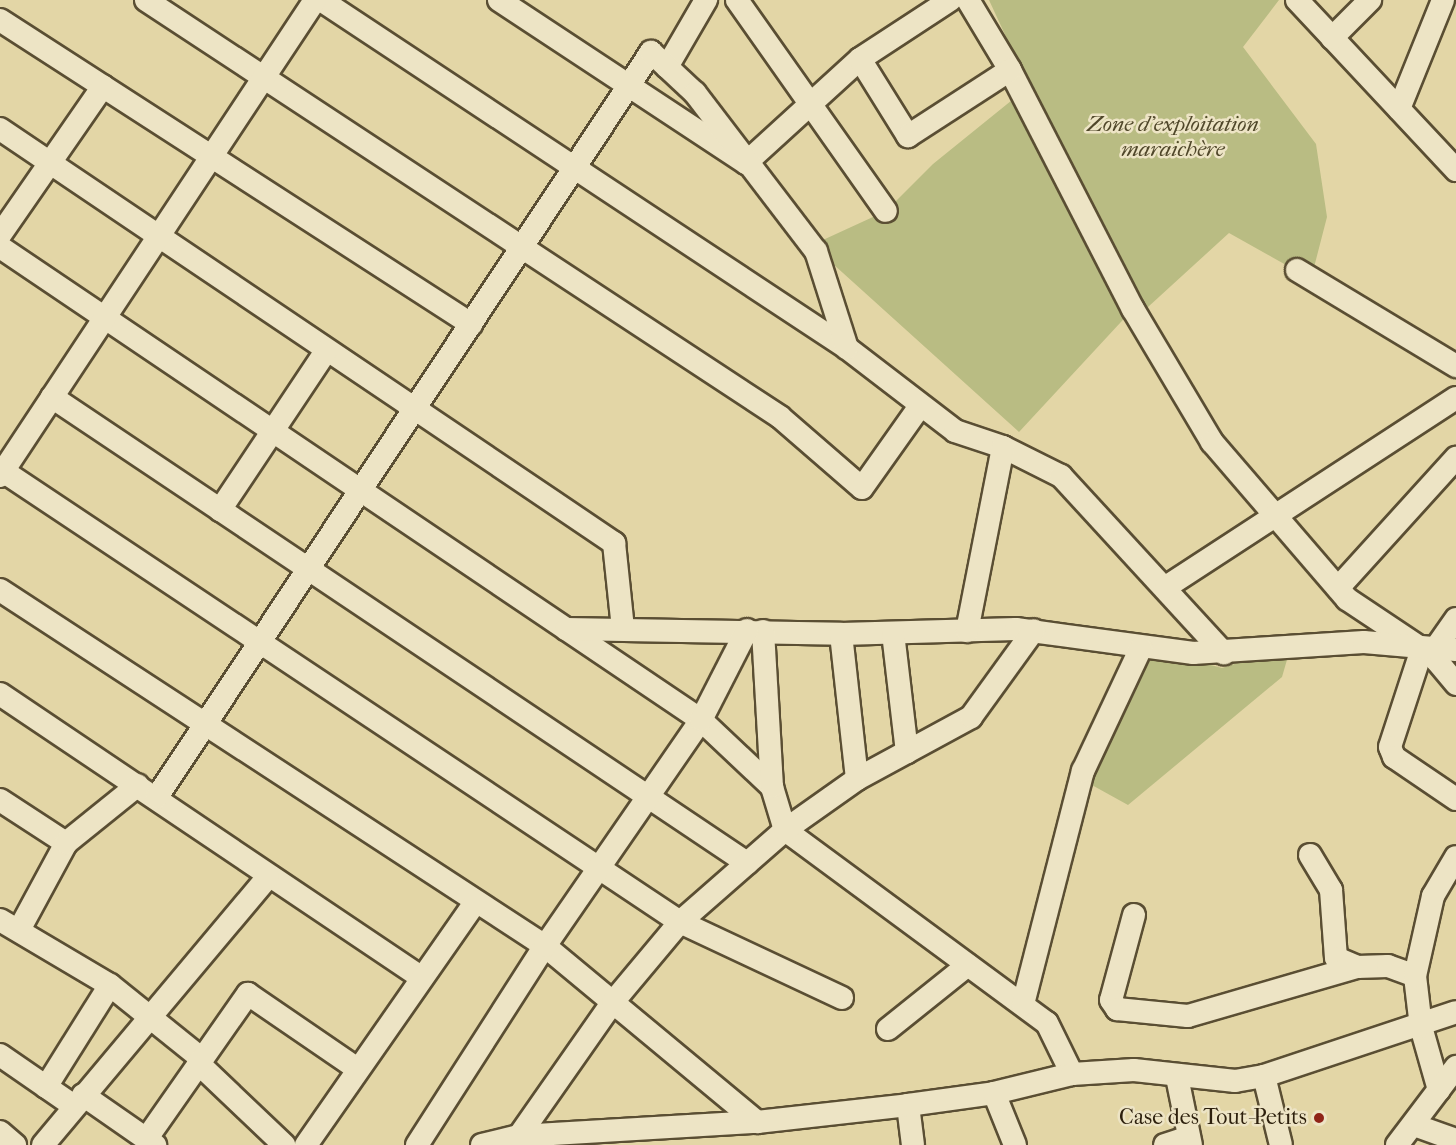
<!DOCTYPE html>
<meta charset="utf-8">
<style>
body{margin:0}
#map{position:relative;width:1456px;height:1145px;overflow:hidden;background:#e3d6a6;font-family:"IM FELL French Canon",serif}
div>[style]{position:absolute}
.green>*{inset:0;background:#b9bc83}
.roads{filter:drop-shadow(2px 0 #5a4e33) drop-shadow(-2px 0 #5a4e33) drop-shadow(0 2px #5a4e33) drop-shadow(0 -2px #5a4e33)}
.minor>*{height:22px;margin:-11px;padding:0 11px;transform-origin:11px;border-radius:11px;background:#ede4c5}
.dots>*{width:16px;height:16px;translate:-50% -50%;box-sizing:border-box;border:3px solid #ede4c5;border-radius:50%}
span{translate:-50% -50%;white-space:nowrap;text-align:center;line-height:1.15;-webkit-text-stroke:5px #ede4c5;paint-order:stroke}
.park-label{font-size:22px;color:#50472a;font-style:italic}
.poi-label{font-size:22px;color:#2d200d}
.right{translate:-100% -50%;text-align:right}
</style>
<div id="map">
<div class="green">
<i style="clip-path:polygon(989px 0,1279px 0,1243px 47px,1316px 144px,1327px 217px,1311px 279px,1229px 233px,1148px 307px,1130px 303px,1133px 309px,1019px 432px,812px 245px,886px 211px,933px 164px,1022px 92px,1120px 283px)"></i>
<i style="clip-path:polygon(1291px 646px,1282px 677px,1128px 805px,1081px 779px,1152px 649px,1222px 668px)"></i>
</div>
<div class="roads">
<div class="minor">
<i style="left:146px;top:0;width:759px;rotate:33.33deg"></i>
<i style="left:780px;top:417px;width:108px;rotate:40.9deg"></i>
<i style="left:862px;top:488px;width:100px;rotate:-54.7deg"></i>
<i style="left:321px;top:0;width:631px;rotate:33.49deg"></i>
<i style="left:847px;top:348px;width:136px;rotate:37.5deg"></i>
<i style="left:955px;top:431px;width:51px;rotate:18.4deg"></i>
<i style="left:1003px;top:447px;width:65px;rotate:26.6deg"></i>
<i style="left:1061px;top:476px;width:241px;rotate:47.4deg"></i>
<i style="left:499px;top:0;width:296px;rotate:33.4deg"></i>
<i style="left:746px;top:163px;width:154px;rotate:-42.4deg"></i>
<i style="left:860px;top:59px;width:108px;rotate:-33.2deg"></i>
<i style="left:737px;top:0;width:258px;rotate:54.8deg"></i>
<i style="left:968px;top:0;width:82px;rotate:59deg"></i>
<i style="left:1010px;top:70px;width:269px;rotate:62.8deg"></i>
<i style="left:1133px;top:309px;width:155px;rotate:59.3deg"></i>
<i style="left:1212px;top:442px;width:207px;rotate:49.3deg"></i>
<i style="left:1347px;top:599px;width:90px;rotate:33.7deg"></i>
<i style="left:1422px;top:649px;width:103px;rotate:108.1deg"></i>
<i style="left:1390px;top:747px;width:11px;rotate:68deg"></i>
<i style="left:1394px;top:757px;width:75px;rotate:34.1deg"></i>
<i style="left:1297px;top:0;width:233px;rotate:46.9deg"></i>
<i style="left:0;top:20px;width:561px;rotate:32.84deg"></i>
<i style="left:1332px;top:38px;width:54px;rotate:-45deg"></i>
<i style="left:860px;top:59px;width:91px;rotate:58.1deg"></i>
<i style="left:908px;top:136px;width:121px;rotate:-32.9deg"></i>
<i style="left:667px;top:67px;width:78px;rotate:-59.8deg"></i>
<i style="left:1399px;top:109px;width:118px;rotate:-68deg"></i>
<i style="left:0;top:129px;width:741px;rotate:33.99deg"></i>
<i style="left:614px;top:543px;width:86px;rotate:84deg"></i>
<i style="left:0;top:235px;width:181px;rotate:-55.3deg"></i>
<i style="left:0;top:247px;width:846px;rotate:34.01deg"></i>
<i style="left:701px;top:720px;width:98px;rotate:43.3deg"></i>
<i style="left:772px;top:787px;width:45px;rotate:73.2deg"></i>
<i style="left:785px;top:830px;width:325px;rotate:36.4deg"></i>
<i style="left:1047px;top:1023px;width:57px;rotate:63.9deg"></i>
<i style="left:1297px;top:270px;width:186px;rotate:31.1deg"></i>
<i style="left:52px;top:397px;width:837px;rotate:33.84deg"></i>
<i style="left:3px;top:471px;width:813px;rotate:33.67deg"></i>
<i style="left:680px;top:922px;width:179px;rotate:25.1deg"></i>
<i style="left:0;top:476px;width:571px;rotate:-56.5deg"></i>
<i style="left:220px;top:510px;width:191px;rotate:-56.3deg"></i>
<i style="left:1166px;top:587px;width:346px;rotate:-33.1deg"></i>
<i style="left:1338px;top:588px;width:176px;rotate:-47.8deg"></i>
<i style="left:0;top:590px;width:651px;rotate:33.15deg"></i>
<i style="left:545px;top:946px;width:276px;rotate:39.7deg"></i>
<i style="left:1456px;top:619px;width:37px;rotate:125deg"></i>
<i style="left:1435px;top:649px;width:12px;rotate:81deg"></i>
<i style="left:1437px;top:661px;width:30px;rotate:50deg"></i>
<i style="left:566px;top:629px;width:275px;rotate:1deg"></i>
<i style="left:841px;top:634px;width:175px;rotate:-1.6deg"></i>
<i style="left:1016px;top:629px;width:179px;rotate:7.7deg"></i>
<i style="left:1193px;top:653px;width:171px;rotate:-3.7deg"></i>
<i style="left:1364px;top:642px;width:92px;rotate:5deg"></i>
<i style="left:763px;top:631px;width:156px;rotate:86.7deg"></i>
<i style="left:967px;top:631px;width:187px;rotate:-78.9deg"></i>
<i style="left:893px;top:633px;width:120px;rotate:83.3deg"></i>
<i style="left:841px;top:634px;width:146px;rotate:83.7deg"></i>
<i style="left:0;top:694px;width:505px;rotate:33.94deg"></i>
<i style="left:157px;top:797px;width:894px;rotate:-56.45deg"></i>
<i style="left:651px;top:52px;width:60px;rotate:43deg"></i>
<i style="left:695px;top:93px;width:199px;rotate:52.6deg"></i>
<i style="left:816px;top:251px;width:102px;rotate:72.3deg"></i>
<i style="left:0;top:800px;width:79px;rotate:33.1deg"></i>
<i style="left:1310px;top:855px;width:41px;rotate:59deg"></i>
<i style="left:1331px;top:890px;width:68px;rotate:85.8deg"></i>
<i style="left:1336px;top:958px;width:23px;rotate:23deg"></i>
<i style="left:1134px;top:915px;width:88px;rotate:105.1deg"></i>
<i style="left:1111px;top:1000px;width:11px;rotate:56deg"></i>
<i style="left:1117px;top:1009px;width:71px;rotate:5.6deg"></i>
<i style="left:1188px;top:1016px;width:176px;rotate:-16.2deg"></i>
<i style="left:1357px;top:967px;width:31px;rotate:-2deg"></i>
<i style="left:1388px;top:966px;width:29px;rotate:20deg"></i>
<i style="left:0;top:920px;width:128px;rotate:30.6deg"></i>
<i style="left:110px;top:985px;width:118px;rotate:38.8deg"></i>
<i style="left:19px;top:930px;width:99px;rotate:-61.6deg"></i>
<i style="left:66px;top:843px;width:92px;rotate:-38.9deg"></i>
<i style="left:1023px;top:1004px;width:241px;rotate:-75.6deg"></i>
<i style="left:1083px;top:771px;width:136px;rotate:-64.8deg"></i>
<i style="left:888px;top:1029px;width:102px;rotate:-38.7deg"></i>
<i style="left:0;top:1055px;width:90px;rotate:34.6deg"></i>
<i style="left:198px;top:1063px;width:119px;rotate:43.6deg"></i>
<i style="left:1264px;top:1076px;width:71px;rotate:76.2deg"></i>
<i style="left:1177px;top:1077px;width:69px;rotate:78.4deg"></i>
<i style="left:46px;top:1087px;width:120px;rotate:-57.9deg"></i>
<i style="left:1439px;top:1090px;width:66px;rotate:-105.9deg"></i>
<i style="left:1421px;top:1027px;width:51px;rotate:-96.7deg"></i>
<i style="left:1415px;top:976px;width:82px;rotate:-77.3deg"></i>
<i style="left:1433px;top:896px;width:45px;rotate:-59.5deg"></i>
<i style="left:994px;top:1093px;width:56px;rotate:68deg"></i>
<i style="left:83px;top:1095px;width:88px;rotate:34.8deg"></i>
<i style="left:908px;top:1105px;width:40px;rotate:82.9deg"></i>
<i style="left:1414px;top:1125px;width:45px;rotate:19.7deg"></i>
<i style="left:0;top:1132px;width:20px;rotate:41deg"></i>
<i style="left:519px;top:1136px;width:164px;rotate:-55deg"></i>
<i style="left:613px;top:1002px;width:104px;rotate:-50.1deg"></i>
<i style="left:680px;top:922px;width:140px;rotate:-41.2deg"></i>
<i style="left:785px;top:830px;width:88px;rotate:-35.3deg"></i>
<i style="left:857px;top:779px;width:130px;rotate:-28.5deg"></i>
<i style="left:971px;top:717px;width:107px;rotate:-54.1deg"></i>
<i style="left:147px;top:1138px;width:176px;rotate:-55deg"></i>
<i style="left:248px;top:994px;width:131px;rotate:34.4deg"></i>
<i style="left:43px;top:1145px;width:350px;rotate:-50deg"></i>
<i style="left:306px;top:1145px;width:297px;rotate:-55.1deg"></i>
<i style="left:417px;top:1145px;width:237px;rotate:-57.3deg"></i>
<i style="left:545px;top:946px;width:275px;rotate:-55.4deg"></i>
<i style="left:701px;top:720px;width:101px;rotate:-62.9deg"></i>
<i style="left:482px;top:1145px;width:38px;rotate:-14deg"></i>
<i style="left:519px;top:1136px;width:238px;rotate:-3.4deg"></i>
<i style="left:757px;top:1122px;width:152px;rotate:-6.4deg"></i>
<i style="left:908px;top:1105px;width:87px;rotate:-7.9deg"></i>
<i style="left:994px;top:1093px;width:80px;rotate:-13.7deg"></i>
<i style="left:1072px;top:1074px;width:62px;rotate:-3.7deg"></i>
<i style="left:1134px;top:1070px;width:102px;rotate:6.2deg"></i>
<i style="left:1235px;top:1081px;width:29px;rotate:-10deg"></i>
<i style="left:1264px;top:1076px;width:202px;rotate:-18.4deg"></i>
<i style="left:1165px;top:1145px;width:25px;rotate:-18deg"></i>
<i style="left:1397px;top:1145px;width:98px;rotate:-52.9deg"></i>
</div>
</div>
<div class="dots">
<i style="left:1319px;top:1118px;background:#8f2418"></i>
</div>
<div class="park-label">
<span style="left:1173px;top:137px">Zone d'exploitation<br>maraichère</span>
</div>
<div class="poi-label">
<span class="right" style="left:1307px;top:1118px">Case des Tout-Petits</span>
</div>
</div>
